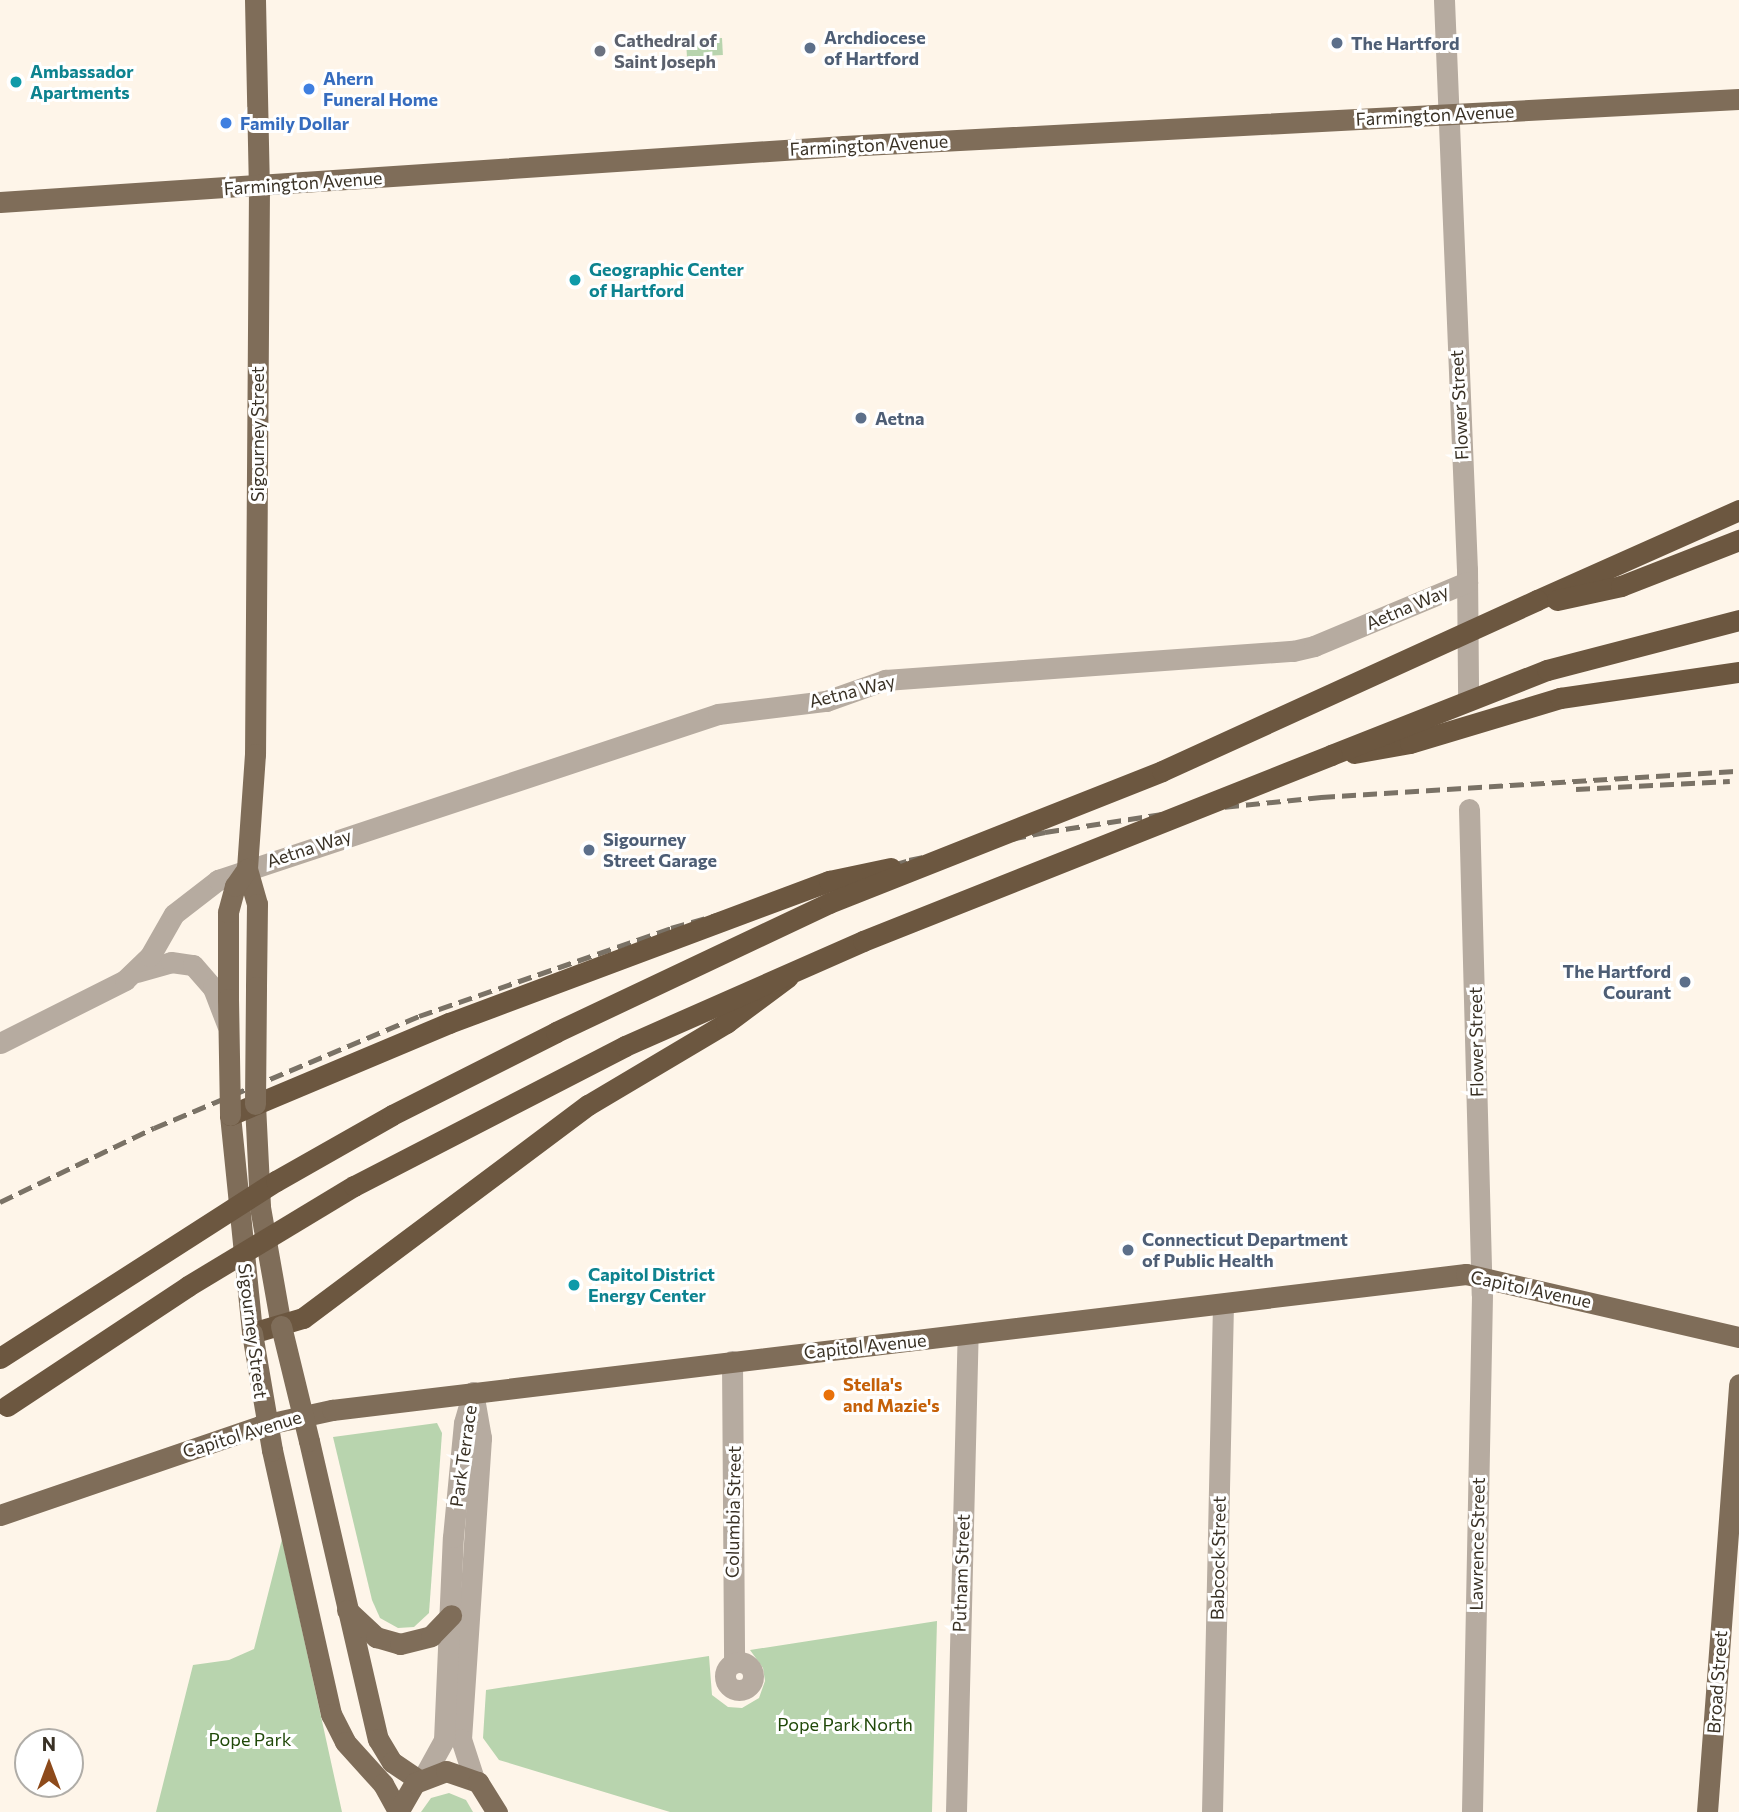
<!DOCTYPE html>
<style>
body{margin:0}
#map{position:relative;width:1739px;height:1812px;overflow:hidden;background:#fef5e9;font-family:Commissioner,sans-serif}
div>[style]{position:absolute}
.green>*{inset:0;background:#b8d4ae;transform-origin:0 0}
.minor>*{height:21px;margin:-10.5px;padding:0 10.5px;transform-origin:10.5px;border-radius:10.5px;background:#b6aba0}
.minor>.ring{margin:-10.5px;padding:0;box-sizing:content-box;background:none;border:21px solid #b6aba0;border-radius:50%}
.major>*{height:21px;margin:-10.5px;padding:0 10.5px;transform-origin:10.5px;border-radius:10.5px;background:#7f6d59}
.highway>*{height:21px;margin:-10.5px;padding:0 10.5px;transform-origin:10.5px;border-radius:10.5px;background:#6c5740}
.rail>*{height:5px;margin-top:-2.5px;transform-origin:0;background:repeating-linear-gradient(90deg,#7a7266 0 14px,transparent 0 21px)}
.major-bridge>*{height:21px;margin:-10.5px;padding:0 10.5px;transform-origin:10.5px;border-radius:10.5px;background:#7f6d59}
.highway-bridge>*{height:21px;margin:-10.5px;padding:0 10.5px;transform-origin:10.5px;border-radius:10.5px;background:#6c5740}
.dots>*{width:19px;height:19px;translate:-50% -50%;box-sizing:border-box;border:4px solid #fff;border-radius:50%}
span{translate:-50% -50%;white-space:nowrap;text-align:center;line-height:1.15;-webkit-text-stroke:6px #fff;paint-order:stroke}
.service-label{font-size:18px;color:#4e5e75;font-weight:700}
.left{translate:0 -50%;text-align:left}
.right{translate:-100% -50%;text-align:right}
.worship-label{font-size:18px;color:#5b616d;font-weight:700}
.culture-label{font-size:18px;color:#0d838f;font-weight:700}
.shop-label{font-size:18px;color:#366cbe;font-weight:700}
.street-label{font-size:18px;color:#393125}
.food-label{font-size:18px;color:#c56008;font-weight:700}
.park-label{font-size:18px;color:#204909}
.north{position:absolute;left:14px;top:1728px;width:70px;height:70px;box-sizing:border-box;background:#fff;border:2px solid #b0ada8;border-radius:50%;rotate:0deg;font-size:19px;font-weight:700;line-height:28px;text-align:center;color:#393125}
.north::after{content:'';display:block;margin:auto;width:24px;height:32px;background:#8d4a1b;clip-path:polygon(50% 0,100% 100%,50% 72%,0 100%)}
</style>
<div id="map">
<div class="green">
<i style="left:722px;top:38px;width:17px;height:36px;rotate:87deg"></i>
<i style="clip-path:polygon(437px 1423px,442px 1433px,429px 1613px,414px 1627px,398px 1628px,380px 1618px,372px 1600px,333px 1437px)"></i>
<i style="clip-path:polygon(282px 1539px,342px 1812px,156px 1812px,193px 1665px,229px 1660px,254px 1649px)"></i>
<i style="clip-path:polygon(937px 1621px,932px 1812px,670px 1812px,499px 1760px,483px 1738px,486px 1690px,709px 1656px,712px 1695px,728px 1707px,742px 1708px,759px 1698px,765px 1681px,763px 1668px,750px 1650px)"></i>
<i style="clip-path:polygon(449px 1793px,466px 1800px,473px 1812px,421px 1812px,431px 1798px)"></i>
</div>
<div class="minor">
<i style="left:1444px;top:0;width:569px;rotate:87.69deg"></i>
<i style="left:1467px;top:569px;width:126px;rotate:89.5deg"></i>
<i style="left:1469px;top:809px;width:486px;rotate:88.5deg"></i>
<i style="left:1482px;top:1295px;width:517px;rotate:91.11deg"></i>
<i style="left:137px;top:972px;width:35px;rotate:-16deg"></i>
<i style="left:171px;top:962px;width:22px;rotate:8deg"></i>
<i style="left:193px;top:965px;width:30px;rotate:49deg"></i>
<i style="left:213px;top:988px;width:40px;rotate:69deg"></i>
<i style="left:0;top:1043px;width:140px;rotate:-26.7deg"></i>
<i style="left:125px;top:980px;width:35px;rotate:-44deg"></i>
<i style="left:150px;top:956px;width:48px;rotate:-60.3deg"></i>
<i style="left:174px;top:914px;width:56px;rotate:-37.7deg"></i>
<i style="left:218px;top:880px;width:527px;rotate:-18.37deg"></i>
<i style="left:718px;top:714px;width:109px;rotate:-6.9deg"></i>
<i style="left:826px;top:701px;width:63px;rotate:-19.6deg"></i>
<i style="left:885px;top:680px;width:409px;rotate:-4.1deg"></i>
<i style="left:1293px;top:651px;width:22px;rotate:-13deg"></i>
<i style="left:1314px;top:646px;width:166px;rotate:-22.7deg"></i>
<i style="left:732px;top:1361px;width:302px;rotate:89.6deg"></i>
<i style="left:473px;top:1392px;width:47px;rotate:80.1deg"></i>
<i style="left:481px;top:1438px;width:302px;rotate:93.8deg"></i>
<i style="left:461px;top:1739px;width:42px;rotate:72deg"></i>
<i class="ring" style="left:725px;top:1662px;width:7px;height:7px"></i>
<i style="left:423px;top:1778px;width:43px;rotate:-61.1deg"></i>
<i style="left:444px;top:1740px;width:203px;rotate:-87.5deg"></i>
<i style="left:453px;top:1537px;width:115px;rotate:-84.5deg"></i>
<i style="left:464px;top:1423px;width:32px;rotate:-74deg"></i>
<i style="left:956px;top:1812px;width:478px;rotate:-88.6deg"></i>
<i style="left:1212px;top:1812px;width:508px;rotate:-88.76deg"></i>
</div>
<div class="major">
<i style="left:255px;top:0;width:187px;rotate:88.8deg"></i>
<i style="left:259px;top:187px;width:567px;rotate:90.4deg"></i>
<i style="left:255px;top:754px;width:115px;rotate:94deg"></i>
<i style="left:247px;top:869px;width:36px;rotate:74deg"></i>
<i style="left:257px;top:904px;width:83px;rotate:90.7deg"></i>
<i style="left:0;top:202px;width:846px;rotate:-3.8deg"></i>
<i style="left:844px;top:146px;width:896px;rotate:-3.01deg"></i>
<i style="left:228px;top:999px;width:87px;rotate:-90deg"></i>
<i style="left:228px;top:912px;width:27px;rotate:-75deg"></i>
<i style="left:235px;top:886px;width:21px;rotate:-55deg"></i>
<i style="left:255px;top:1104px;width:103px;rotate:87.2deg"></i>
<i style="left:260px;top:1207px;width:121px;rotate:80deg"></i>
<i style="left:230px;top:1115px;width:219px;rotate:84.2deg"></i>
<i style="left:309px;top:1441px;width:306px;rotate:77deg"></i>
<i style="left:378px;top:1739px;width:27px;rotate:59deg"></i>
<i style="left:392px;top:1762px;width:32px;rotate:34deg"></i>
<i style="left:272px;top:1450px;width:271px;rotate:77.4deg"></i>
<i style="left:331px;top:1714px;width:31px;rotate:63deg"></i>
<i style="left:345px;top:1742px;width:57px;rotate:47.9deg"></i>
<i style="left:383px;top:1784px;width:31px;rotate:61deg"></i>
<i style="left:0;top:1515px;width:278px;rotate:-18.9deg"></i>
<i style="left:263px;top:1425px;width:71px;rotate:-12.3deg"></i>
<i style="left:332px;top:1410px;width:1142px;rotate:-6.84deg"></i>
<i style="left:1466px;top:1274px;width:280px;rotate:13deg"></i>
<i style="left:347px;top:1610px;width:40px;rotate:43deg"></i>
<i style="left:376px;top:1637px;width:25px;rotate:16deg"></i>
<i style="left:400px;top:1644px;width:32px;rotate:-14deg"></i>
<i style="left:431px;top:1636px;width:29px;rotate:-46deg"></i>
<i style="left:398px;top:1812px;width:34px;rotate:-60deg"></i>
<i style="left:415px;top:1783px;width:33px;rotate:-21deg"></i>
<i style="left:446px;top:1771px;width:34px;rotate:19deg"></i>
<i style="left:478px;top:1782px;width:36px;rotate:58deg"></i>
<i style="left:1707px;top:1812px;width:429px;rotate:-85.7deg"></i>
</div>
<div class="highway">
<i style="left:1537px;top:600px;width:221px;rotate:-24deg"></i>
<i style="left:1557px;top:600px;width:66px;rotate:-12.3deg"></i>
<i style="left:1621px;top:586px;width:127px;rotate:-21.3deg"></i>
<i style="left:1354px;top:753px;width:57px;rotate:-10.1deg"></i>
<i style="left:1410px;top:743px;width:157px;rotate:-16.7deg"></i>
<i style="left:1560px;top:698px;width:181px;rotate:-8.3deg"></i>
<i style="left:1331px;top:755px;width:232px;rotate:-21.5deg"></i>
<i style="left:1547px;top:670px;width:198px;rotate:-14.6deg"></i>
<i style="left:230px;top:1115px;width:238px;rotate:-22.8deg"></i>
<i style="left:252px;top:1333px;width:53px;rotate:-16.4deg"></i>
<i style="left:303px;top:1318px;width:356px;rotate:-36.8deg"></i>
<i style="left:588px;top:1105px;width:161px;rotate:-30.7deg"></i>
<i style="left:726px;top:1023px;width:77px;rotate:-36.6deg"></i>
</div>
<div class="rail">
<i style="left:1576px;top:789px;width:154px;rotate:-3deg"></i>
<i style="left:0;top:1202px;width:171px;rotate:-25.7deg"></i>
<i style="left:154px;top:1128px;width:288px;rotate:-22.9deg"></i>
<i style="left:419px;top:1016px;width:267px;rotate:-19.2deg"></i>
<i style="left:671px;top:928px;width:248px;rotate:-15.9deg"></i>
<i style="left:909px;top:860px;width:139px;rotate:-11.6deg"></i>
<i style="left:1045px;top:832px;width:140px;rotate:-8.7deg"></i>
<i style="left:1183px;top:811px;width:139px;rotate:-5.8deg"></i>
<i style="left:1321px;top:797px;width:419px;rotate:-3.6deg"></i>
</div>
<div class="major-bridge">
<i style="left:228px;top:999px;width:116px;rotate:89deg"></i>
<i style="left:255px;top:1104px;width:117px;rotate:-89.5deg"></i>
<i style="left:281px;top:1326px;width:118px;rotate:76.3deg"></i>
<i style="left:252px;top:1333px;width:119px;rotate:80.3deg"></i>
</div>
<div class="highway-bridge">
<i style="left:449px;top:1023px;width:406px;rotate:-20.5deg"></i>
<i style="left:829px;top:881px;width:63px;rotate:-11.8deg"></i>
<i style="left:0;top:1358px;width:328px;rotate:-32.7deg"></i>
<i style="left:276px;top:1181px;width:133px;rotate:-29.6deg"></i>
<i style="left:392px;top:1115px;width:184px;rotate:-26.8deg"></i>
<i style="left:556px;top:1032px;width:302px;rotate:-25.3deg"></i>
<i style="left:829px;top:903px;width:358px;rotate:-21.6deg"></i>
<i style="left:1162px;top:771px;width:412px;rotate:-24.5deg"></i>
<i style="left:7px;top:1406px;width:217px;rotate:-33.5deg"></i>
<i style="left:188px;top:1286px;width:194px;rotate:-31.1deg"></i>
<i style="left:354px;top:1186px;width:305px;rotate:-27.3deg"></i>
<i style="left:625px;top:1046px;width:260px;rotate:-23.8deg"></i>
<i style="left:863px;top:941px;width:504px;rotate:-21.67deg"></i>
</div>
<div class="dots">
<i style="left:1337px;top:43px;background:#5c6f8a"></i>
<i style="left:810px;top:48px;background:#5c6f8a"></i>
<i style="left:600px;top:51px;background:#6b7280"></i>
<i style="left:16px;top:82px;background:#0f9aa8"></i>
<i style="left:309px;top:89px;background:#3f7fe0"></i>
<i style="left:226px;top:123px;background:#3f7fe0"></i>
<i style="left:575px;top:280px;background:#0f9aa8"></i>
<i style="left:861px;top:418px;background:#5c6f8a"></i>
<i style="left:589px;top:850px;background:#5c6f8a"></i>
<i style="left:1685px;top:982px;background:#5c6f8a"></i>
<i style="left:1128px;top:1250px;background:#5c6f8a"></i>
<i style="left:574px;top:1285px;background:#0f9aa8"></i>
<i style="left:829px;top:1395px;background:#e8710a"></i>
</div>
<div class="service-label">
<span class="left" style="left:824px;top:48px">Archdiocese<br>of Hartford</span>
<span class="left" style="left:1351px;top:43px">The Hartford</span>
<span class="left" style="left:875px;top:418px">Aetna</span>
<span class="left" style="left:603px;top:850px">Sigourney<br>Street Garage</span>
<span class="right" style="left:1671px;top:982px">The Hartford<br>Courant</span>
<span class="left" style="left:1142px;top:1250px">Connecticut Department<br>of Public Health</span>
</div>
<div class="worship-label">
<span class="left" style="left:614px;top:51px">Cathedral of<br>Saint Joseph</span>
</div>
<div class="culture-label">
<span class="left" style="left:30px;top:82px">Ambassador<br>Apartments</span>
<span class="left" style="left:589px;top:280px">Geographic Center<br>of Hartford</span>
<span class="left" style="left:588px;top:1285px">Capitol District<br>Energy Center</span>
</div>
<div class="shop-label">
<span class="left" style="left:323px;top:89px">Ahern<br>Funeral Home</span>
<span class="left" style="left:240px;top:123px">Family Dollar</span>
</div>
<div class="street-label">
<span style="left:1435px;top:115px;rotate:-3deg">Farmington Avenue</span>
<span style="left:869px;top:145px;rotate:-3deg">Farmington Avenue</span>
<span style="left:303px;top:183px;rotate:-4deg">Farmington Avenue</span>
<span style="left:1459px;top:405px;rotate:-93deg">Flower Street</span>
<span style="left:257px;top:434px;rotate:-90deg">Sigourney Street</span>
<span style="left:1407px;top:607px;rotate:-23deg">Aetna Way</span>
<span style="left:852px;top:691px;rotate:-14deg">Aetna Way</span>
<span style="left:309px;top:848px;rotate:-18deg">Aetna Way</span>
<span style="left:1476px;top:1042px;rotate:-91deg">Flower Street</span>
<span style="left:1531px;top:1289px;rotate:12deg">Capitol Avenue</span>
<span style="left:253px;top:1331px;rotate:83deg">Sigourney Street</span>
<span style="left:865px;top:1346px;rotate:-6deg">Capitol Avenue</span>
<span style="left:242px;top:1434px;rotate:-17deg">Capitol Avenue</span>
<span style="left:463px;top:1456px;rotate:-82deg">Park Terrace</span>
<span style="left:733px;top:1512px;rotate:-89deg">Columbia Street</span>
<span style="left:1477px;top:1544px;rotate:-89deg">Lawrence Street</span>
<span style="left:1218px;top:1558px;rotate:-89deg">Babcock Street</span>
<span style="left:961px;top:1573px;rotate:-88deg">Putnam Street</span>
<span style="left:1717px;top:1682px;rotate:-86deg">Broad Street</span>
</div>
<div class="food-label">
<span class="left" style="left:843px;top:1395px">Stella's<br>and Mazie's</span>
</div>
<div class="park-label">
<span style="left:845px;top:1724px">Pope Park North</span>
<span style="left:250px;top:1739px">Pope Park</span>
</div>
<div class="north">N</div>
</div>
